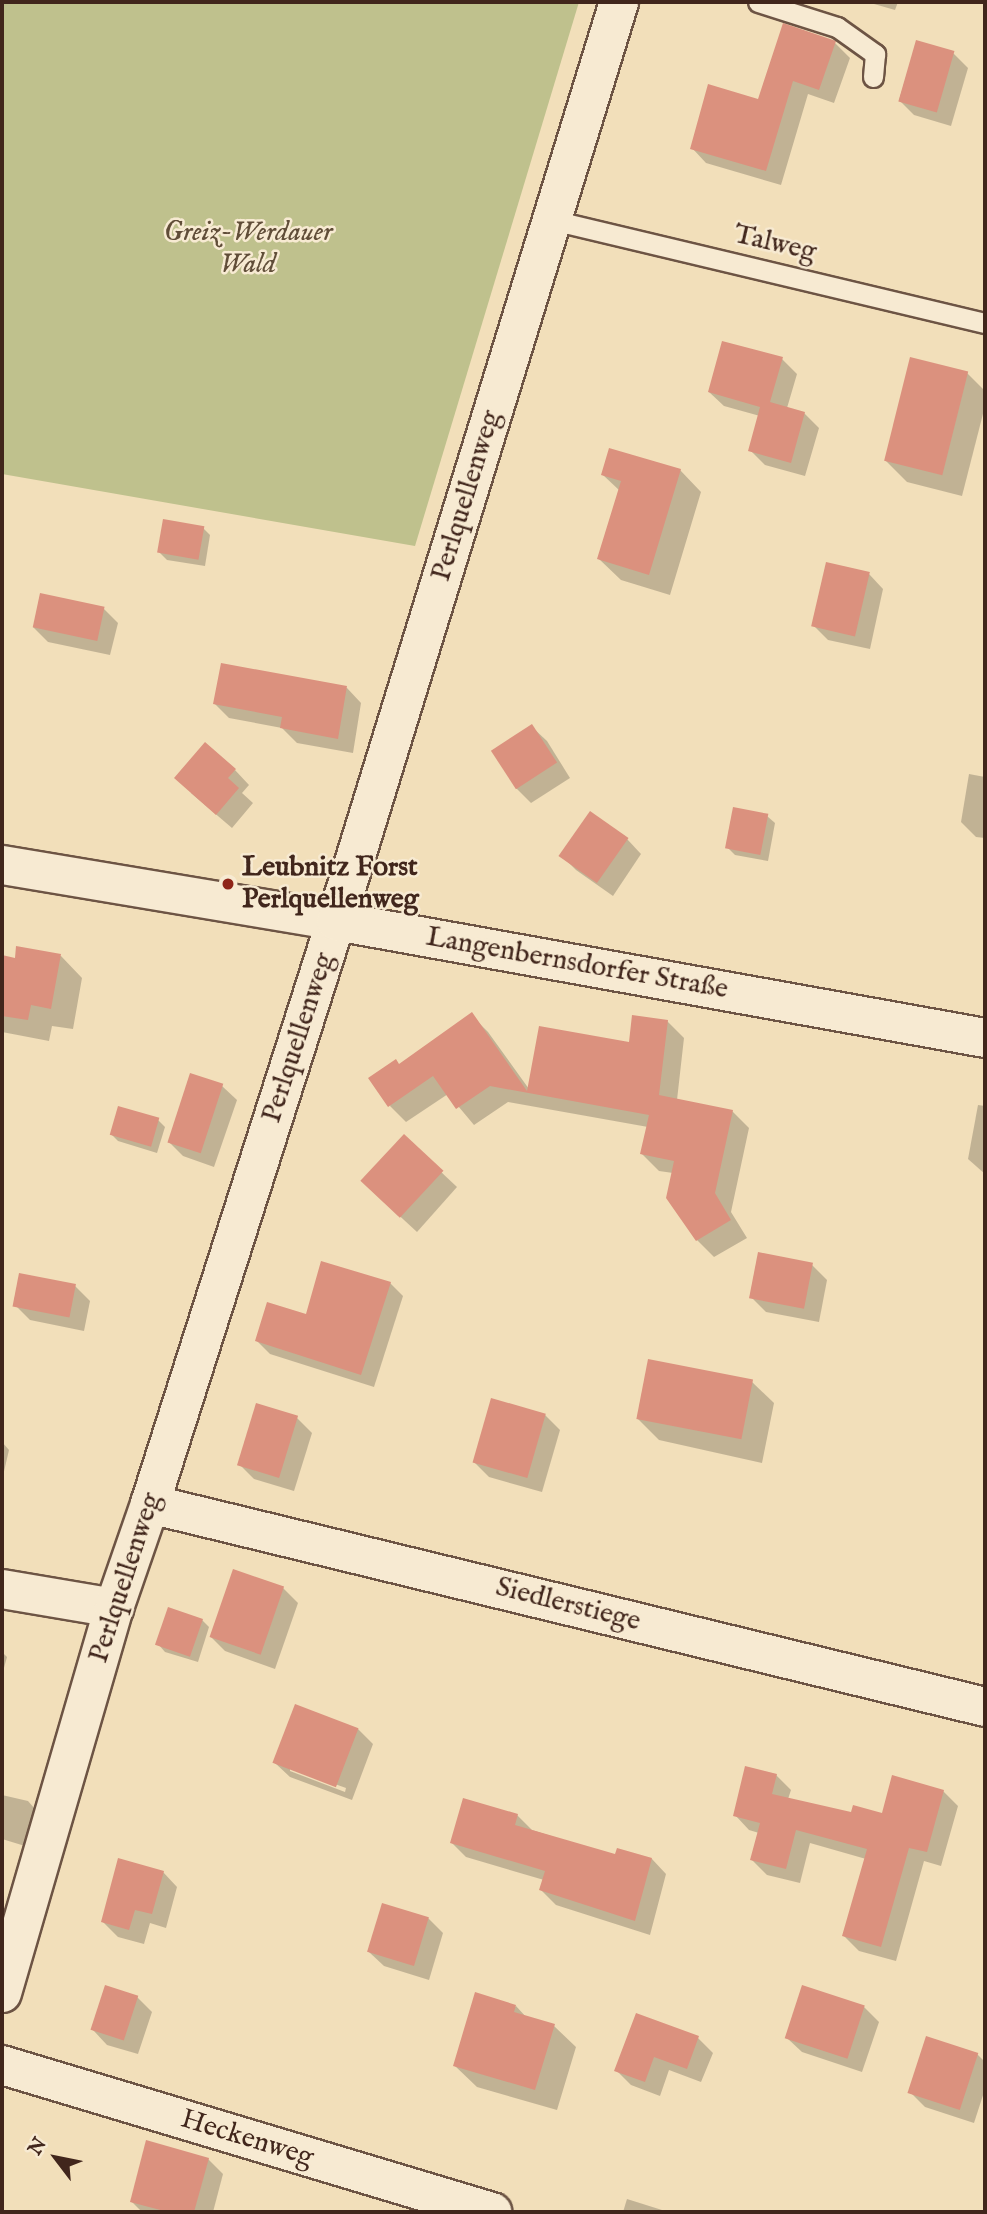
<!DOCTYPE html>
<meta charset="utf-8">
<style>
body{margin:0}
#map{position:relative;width:987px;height:2214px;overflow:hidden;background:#f2dfba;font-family:"IM FELL English",serif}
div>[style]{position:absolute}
.green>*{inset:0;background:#bfc18d}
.shadow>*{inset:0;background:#0003}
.building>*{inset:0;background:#db917e;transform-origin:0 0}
.roads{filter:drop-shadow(2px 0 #6d5444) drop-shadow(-2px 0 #6d5444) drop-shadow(0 2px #6d5444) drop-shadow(0 -2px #6d5444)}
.service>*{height:19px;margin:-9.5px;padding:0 9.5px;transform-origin:9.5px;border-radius:9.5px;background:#f7ead2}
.minor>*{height:38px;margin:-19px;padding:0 19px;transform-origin:19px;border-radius:19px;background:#f7ead2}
.tertiary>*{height:38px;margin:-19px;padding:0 19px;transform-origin:19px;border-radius:19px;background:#f7ead2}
.dots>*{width:19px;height:19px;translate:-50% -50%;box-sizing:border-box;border:4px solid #f7ead2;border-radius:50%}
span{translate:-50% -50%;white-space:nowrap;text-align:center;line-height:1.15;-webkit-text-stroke:5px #f7ead2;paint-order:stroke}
.park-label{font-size:28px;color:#604d38;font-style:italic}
.street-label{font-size:28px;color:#41261c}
.poi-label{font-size:28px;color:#41261c;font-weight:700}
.left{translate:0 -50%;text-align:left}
.frame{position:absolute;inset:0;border:4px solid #41261c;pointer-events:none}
.north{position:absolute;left:21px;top:2123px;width:70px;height:70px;-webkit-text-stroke:5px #f7ead2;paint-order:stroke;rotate:302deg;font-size:19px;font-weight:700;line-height:28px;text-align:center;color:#41261c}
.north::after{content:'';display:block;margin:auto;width:24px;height:32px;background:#41261c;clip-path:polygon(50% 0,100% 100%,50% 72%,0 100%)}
</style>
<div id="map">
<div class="green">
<i style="clip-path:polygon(2px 2px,579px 2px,415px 546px,2px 474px)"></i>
</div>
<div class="shadow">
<i style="clip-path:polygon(867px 2px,898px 2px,895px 10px)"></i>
<i style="clip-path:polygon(917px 42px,953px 53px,968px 68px,951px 126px,914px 115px,899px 100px)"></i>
<i style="clip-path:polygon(835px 43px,850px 58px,834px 103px,808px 94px,781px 185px,706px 163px,692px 148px)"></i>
<i style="clip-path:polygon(782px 359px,797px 374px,787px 408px,804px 413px,819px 428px,805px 476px,765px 465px,750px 450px,760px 416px,724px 406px,709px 392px)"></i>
<i style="clip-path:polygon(967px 373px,985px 391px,985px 406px,962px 496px,907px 482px,885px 460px)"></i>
<i style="clip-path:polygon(680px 470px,701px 492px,670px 595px,621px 580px,599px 559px,620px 491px,603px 475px)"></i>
<i style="clip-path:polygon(203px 528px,210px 535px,205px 566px,167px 560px,159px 552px)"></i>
<i style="clip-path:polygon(869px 574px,883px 589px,870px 649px,828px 640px,813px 625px)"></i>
<i style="clip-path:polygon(103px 608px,118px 623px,110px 655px,48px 642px,33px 627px)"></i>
<i style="clip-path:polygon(347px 688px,361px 703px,353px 753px,297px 743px,282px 728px,229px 718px,214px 703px)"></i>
<i style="clip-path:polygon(532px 727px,547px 741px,570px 778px,531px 803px,516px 788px)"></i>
<i style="clip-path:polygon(235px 770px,249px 785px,242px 793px,253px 803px,232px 828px,191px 793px)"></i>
<i style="clip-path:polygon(969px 774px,985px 777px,985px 838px,976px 837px,961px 822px)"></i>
<i style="clip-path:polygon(767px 816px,775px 823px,768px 861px,735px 855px,728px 848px)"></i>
<i style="clip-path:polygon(627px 839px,641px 854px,613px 896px,576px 870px,561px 855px)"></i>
<i style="clip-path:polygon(61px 956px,82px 978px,73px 1029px,52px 1026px,49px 1041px,2px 1032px,2px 957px,16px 960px)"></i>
<i style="clip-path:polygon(471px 1015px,488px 1032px,529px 1089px,631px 1044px,667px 1021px,684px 1038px,677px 1100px,732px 1111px,749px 1128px,731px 1212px,747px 1238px,714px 1257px,697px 1240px,673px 1173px,659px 1171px,642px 1154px,648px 1127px,508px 1102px,474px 1125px,448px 1094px,406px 1122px,390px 1106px,400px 1065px)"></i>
<i style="clip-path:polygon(222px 1086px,237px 1100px,214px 1167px,183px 1156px,169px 1142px)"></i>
<i style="clip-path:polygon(978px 1105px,985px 1106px,985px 1174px,968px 1159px)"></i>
<i style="clip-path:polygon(158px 1120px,165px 1127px,157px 1153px,118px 1141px,111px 1134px)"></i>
<i style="clip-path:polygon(404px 1137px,457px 1187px,417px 1232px,378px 1196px)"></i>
<i style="clip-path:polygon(812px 1265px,827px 1280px,819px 1322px,766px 1312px,751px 1297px)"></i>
<i style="clip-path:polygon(390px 1283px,403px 1296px,374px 1387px,270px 1354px,257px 1341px)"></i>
<i style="clip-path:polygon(75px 1286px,90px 1301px,84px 1331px,30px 1320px,15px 1305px)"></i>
<i style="clip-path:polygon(752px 1382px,774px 1403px,762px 1463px,659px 1440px,637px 1418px)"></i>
<i style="clip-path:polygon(545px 1415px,560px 1430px,542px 1492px,489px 1477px,475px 1463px)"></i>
<i style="clip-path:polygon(297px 1418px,312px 1433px,294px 1491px,254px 1479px,239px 1464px)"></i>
<i style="clip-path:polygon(2px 1442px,9px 1450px,2px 1480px)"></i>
<i style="clip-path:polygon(283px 1588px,298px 1603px,275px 1669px,225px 1651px,211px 1637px)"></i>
<i style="clip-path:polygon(202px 1620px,209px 1627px,198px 1662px,165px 1652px,158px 1644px)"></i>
<i style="clip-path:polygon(2px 1652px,7px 1657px,2px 1675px)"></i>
<i style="clip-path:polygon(evenodd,358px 1729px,373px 1744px,352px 1800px,290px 1777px,275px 1763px,358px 1729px,290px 1768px,346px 1788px,345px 1792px,290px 1771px,290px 1768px)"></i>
<i style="clip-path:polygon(776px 1775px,791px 1790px,788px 1799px,852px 1815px,883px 1815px,943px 1791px,958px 1806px,941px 1866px,924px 1861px,896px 1961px,859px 1951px,844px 1936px,866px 1859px,810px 1843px,800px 1883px,767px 1875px,752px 1860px,759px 1833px,749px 1830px,735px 1815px)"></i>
<i style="clip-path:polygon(2px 1795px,28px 1801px,35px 1809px,25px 1846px,2px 1839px)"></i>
<i style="clip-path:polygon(517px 1815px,532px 1830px,617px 1857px,652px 1859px,666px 1874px,650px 1935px,556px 1905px,541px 1890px,544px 1880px,466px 1857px,452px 1843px)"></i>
<i style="clip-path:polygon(163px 1872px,177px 1887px,166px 1928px,150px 1923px,144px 1944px,118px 1937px,103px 1922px)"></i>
<i style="clip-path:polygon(428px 1918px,443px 1933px,429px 1980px,384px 1966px,369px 1952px)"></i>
<i style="clip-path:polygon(137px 1997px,152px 2012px,138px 2054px,107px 2045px,93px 2030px)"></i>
<i style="clip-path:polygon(516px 2006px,527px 2018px,554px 2026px,576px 2047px,557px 2110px,477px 2087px,455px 2066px)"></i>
<i style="clip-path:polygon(864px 2007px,879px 2022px,862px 2072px,802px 2052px,787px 2038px)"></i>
<i style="clip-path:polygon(698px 2038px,713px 2053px,701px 2082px,669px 2070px,660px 2096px,631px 2085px,616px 2070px)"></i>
<i style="clip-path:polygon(977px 2054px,985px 2062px,985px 2089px,974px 2123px,925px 2107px,910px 2092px)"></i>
<i style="clip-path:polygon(208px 2159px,223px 2174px,213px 2212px,142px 2212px,131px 2201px)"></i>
<i style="clip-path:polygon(627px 2199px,662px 2210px,665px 2212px,623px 2212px)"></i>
</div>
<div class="building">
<i style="clip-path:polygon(783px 23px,836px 41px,819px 90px,793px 81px,766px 171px,690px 149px,708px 84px,758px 99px)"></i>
<i style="left:916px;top:40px;width:40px;height:64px;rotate:16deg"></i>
<i style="clip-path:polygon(722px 341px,783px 357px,770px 402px,805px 412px,791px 463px,748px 451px,760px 407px,708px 392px)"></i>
<i style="left:910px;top:357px;width:60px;height:107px;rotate:14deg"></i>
<i style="clip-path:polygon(609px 448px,681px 469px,649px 575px,597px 559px,621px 481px,601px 475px)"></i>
<i style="left:163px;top:519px;width:42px;height:34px;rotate:10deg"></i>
<i style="left:826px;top:562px;width:45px;height:66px;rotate:13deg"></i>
<i style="left:40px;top:593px;width:66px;height:35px;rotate:12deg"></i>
<i style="clip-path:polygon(221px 663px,347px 686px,338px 739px,280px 728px,282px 717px,213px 704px)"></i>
<i style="left:532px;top:724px;width:46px;height:49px;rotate:57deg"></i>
<i style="clip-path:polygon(205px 742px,236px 769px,228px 778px,239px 788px,216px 815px,174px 778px)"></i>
<i style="left:733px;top:807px;width:36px;height:42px;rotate:11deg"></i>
<i style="left:590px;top:811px;width:47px;height:55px;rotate:35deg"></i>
<i style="clip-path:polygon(16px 946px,61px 954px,51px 1009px,31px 1005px,28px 1020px,2px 1016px,2px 955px,15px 958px)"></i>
<i style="clip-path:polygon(472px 1012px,527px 1091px,539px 1026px,629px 1042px,632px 1015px,668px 1020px,659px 1095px,733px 1110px,715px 1193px,731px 1220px,696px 1241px,666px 1198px,674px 1161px,640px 1154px,649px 1115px,490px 1086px,456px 1109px,433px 1076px,388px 1107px,368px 1078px,396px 1059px,399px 1064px)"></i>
<i style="left:190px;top:1073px;width:35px;height:73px;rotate:18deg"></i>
<i style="left:118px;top:1106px;width:43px;height:30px;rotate:16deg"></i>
<i style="left:404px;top:1134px;width:54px;height:64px;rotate:43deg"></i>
<i style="left:758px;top:1252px;width:56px;height:47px;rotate:11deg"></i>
<i style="clip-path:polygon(321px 1261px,391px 1282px,361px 1375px,255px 1341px,267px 1302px,306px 1314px)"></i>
<i style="left:19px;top:1273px;width:58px;height:34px;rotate:11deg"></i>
<i style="left:648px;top:1359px;width:107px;height:61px;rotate:11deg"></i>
<i style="left:491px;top:1398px;width:57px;height:67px;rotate:16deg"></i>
<i style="left:256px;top:1403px;width:44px;height:65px;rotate:17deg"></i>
<i style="left:233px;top:1569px;width:54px;height:72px;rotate:19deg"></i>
<i style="left:168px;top:1607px;width:37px;height:40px;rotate:19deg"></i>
<i style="left:295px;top:1704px;width:68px;height:63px;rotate:21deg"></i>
<i style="clip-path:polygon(745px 1766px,777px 1774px,772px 1794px,851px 1812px,853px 1805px,882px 1813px,892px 1775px,944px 1790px,927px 1852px,909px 1848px,881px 1947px,842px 1936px,867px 1849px,796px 1830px,786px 1869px,750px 1860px,760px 1823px,733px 1816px)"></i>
<i style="clip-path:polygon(463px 1798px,518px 1814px,515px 1825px,615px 1854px,617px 1848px,652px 1858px,635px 1921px,539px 1890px,545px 1871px,450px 1843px)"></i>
<i style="clip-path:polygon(118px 1858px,164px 1871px,152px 1914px,135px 1910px,129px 1930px,101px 1922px)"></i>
<i style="left:382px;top:1903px;width:49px;height:51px;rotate:17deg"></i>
<i style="left:105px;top:1985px;width:35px;height:47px;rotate:18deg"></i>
<i style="left:802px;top:1985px;width:66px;height:56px;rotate:18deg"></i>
<i style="clip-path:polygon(475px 1992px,516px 2005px,514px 2012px,555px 2024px,535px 2090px,453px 2066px)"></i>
<i style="clip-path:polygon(636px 2013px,699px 2036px,687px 2069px,654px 2057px,645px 2082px,614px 2071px)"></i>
<i style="left:926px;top:2036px;width:55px;height:60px;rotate:18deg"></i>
<i style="clip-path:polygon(146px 2140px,209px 2158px,194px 2212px,168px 2212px,130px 2202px)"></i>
</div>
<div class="roads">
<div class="service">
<i style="left:758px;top:2px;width:83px;rotate:17.6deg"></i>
<i style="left:837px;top:27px;width:47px;rotate:35.4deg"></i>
<i style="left:875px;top:54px;width:23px;rotate:95deg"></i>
<i style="left:552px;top:220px;width:445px;rotate:13.4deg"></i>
</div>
<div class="minor">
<i style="left:150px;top:1504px;width:859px;rotate:13.66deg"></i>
<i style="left:2px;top:1589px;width:114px;rotate:9.6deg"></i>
<i style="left:2px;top:1993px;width:401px;rotate:-73.8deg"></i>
<i style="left:114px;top:1608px;width:110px;rotate:-70.9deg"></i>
<i style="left:150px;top:1504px;width:612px;rotate:-72.31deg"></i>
<i style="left:336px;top:921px;width:962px;rotate:-72.88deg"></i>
<i style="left:2px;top:2065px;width:512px;rotate:16.7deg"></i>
</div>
<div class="tertiary">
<i style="left:2px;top:865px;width:339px;rotate:9.5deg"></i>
<i style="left:336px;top:921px;width:659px;rotate:10.22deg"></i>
</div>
</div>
<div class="dots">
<i style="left:228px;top:884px;background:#8f2418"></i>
</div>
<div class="park-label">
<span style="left:248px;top:249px">Greiz-Werdauer<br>Wald</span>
</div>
<div class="street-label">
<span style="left:775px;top:244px;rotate:13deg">Talweg</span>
<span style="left:467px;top:496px;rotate:-73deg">Perlquellenweg</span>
<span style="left:577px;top:964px;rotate:10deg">Langenbernsdorfer Straße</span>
<span style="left:299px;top:1038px;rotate:-72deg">Perlquellenweg</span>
<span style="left:126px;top:1578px;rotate:-72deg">Perlquellenweg</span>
<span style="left:568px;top:1605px;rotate:14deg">Siedlerstiege</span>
<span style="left:247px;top:2139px;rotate:17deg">Heckenweg</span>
</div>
<div class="poi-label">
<span class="left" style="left:242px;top:884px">Leubnitz Forst<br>Perlquellenweg</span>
</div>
<div class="frame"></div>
<div class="north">N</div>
</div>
